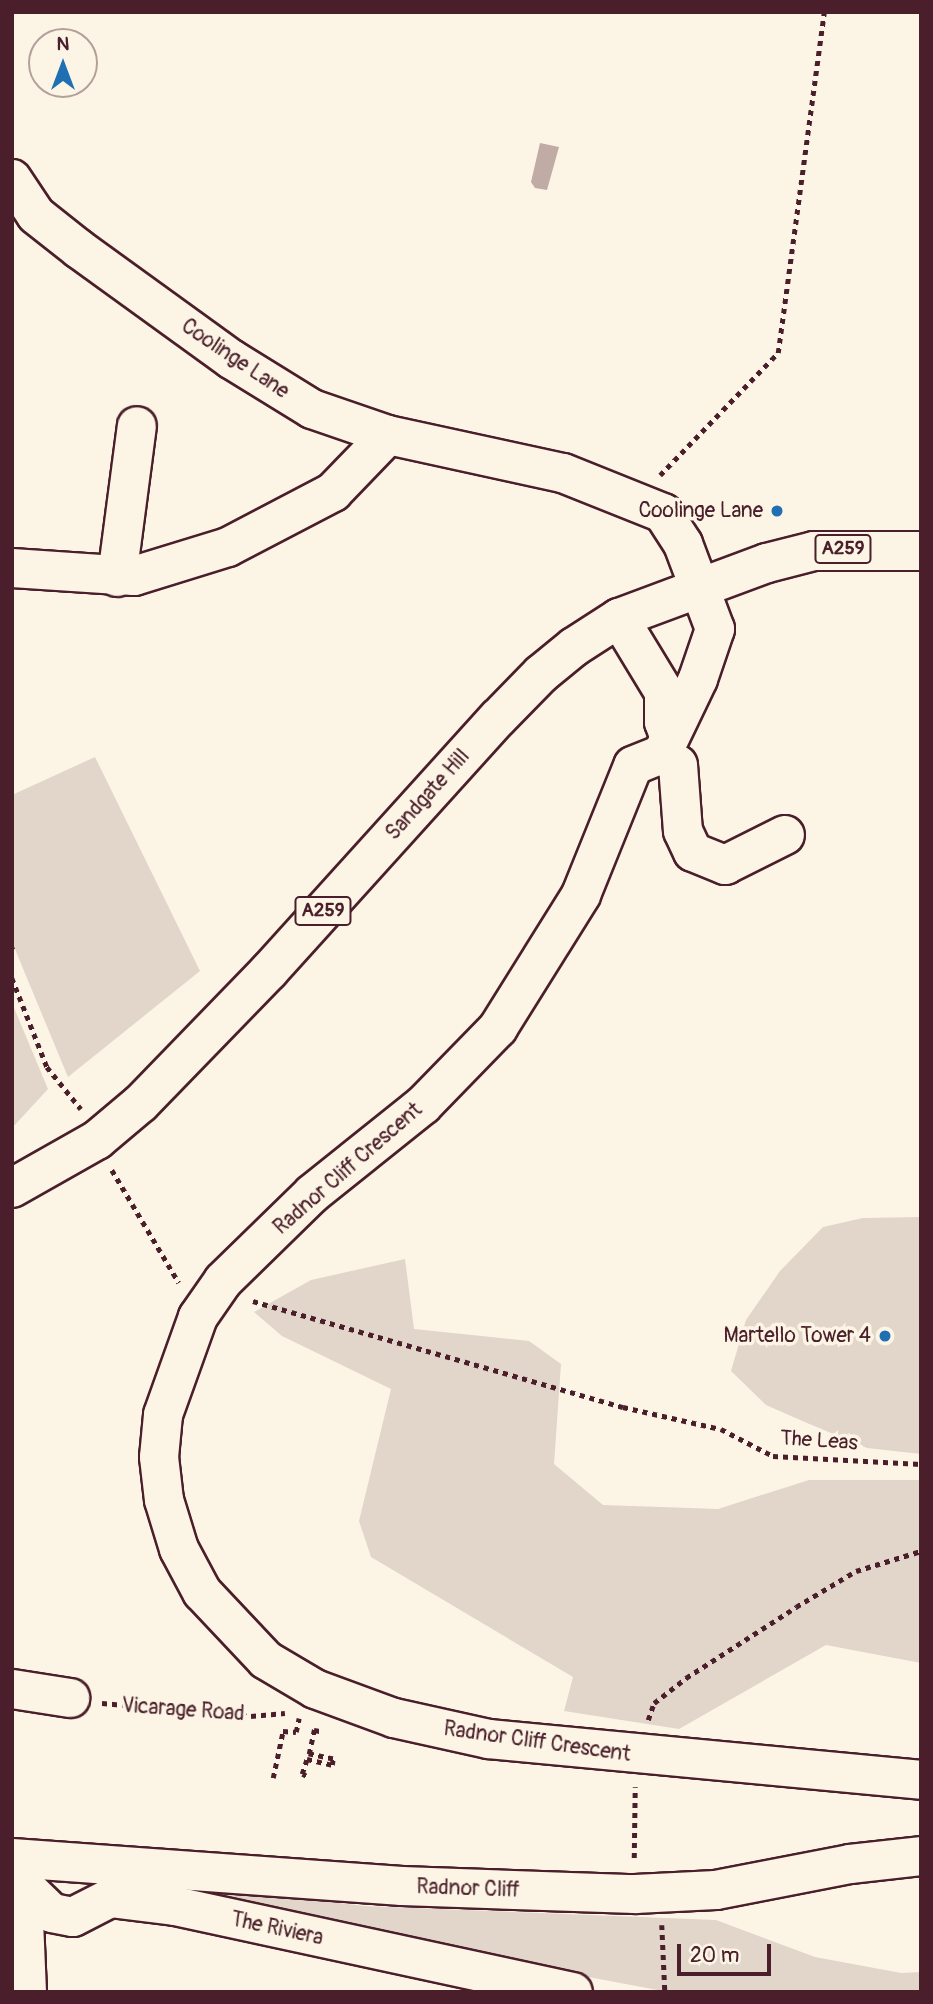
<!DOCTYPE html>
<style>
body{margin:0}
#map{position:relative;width:933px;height:2004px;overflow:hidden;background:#fcf5e5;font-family:Pangolin,sans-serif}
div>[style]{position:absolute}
.green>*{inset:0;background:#e2d5ca}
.water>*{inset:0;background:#c0aca5}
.path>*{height:4.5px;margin-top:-2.25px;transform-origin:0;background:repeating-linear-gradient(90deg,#4a1f2b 0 5px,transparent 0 10px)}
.roads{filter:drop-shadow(2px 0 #4a1f2b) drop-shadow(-2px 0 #4a1f2b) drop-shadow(0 2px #4a1f2b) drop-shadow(0 -2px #4a1f2b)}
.minor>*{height:38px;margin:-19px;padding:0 19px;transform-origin:19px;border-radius:19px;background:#fcf5e5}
.highway>*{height:38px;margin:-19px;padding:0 19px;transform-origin:19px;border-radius:19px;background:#fcf5e5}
.dots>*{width:19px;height:19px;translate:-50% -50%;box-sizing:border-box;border:4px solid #fcf5e5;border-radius:50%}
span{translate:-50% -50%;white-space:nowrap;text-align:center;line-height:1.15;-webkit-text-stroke:7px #fcf5e5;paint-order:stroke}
.shield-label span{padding:2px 5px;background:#fcf5e5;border:2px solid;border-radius:5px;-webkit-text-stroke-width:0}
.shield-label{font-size:19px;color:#4a1f2b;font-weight:700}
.street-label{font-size:21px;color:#4a1f2b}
.poi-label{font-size:21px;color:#4a1f2b}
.right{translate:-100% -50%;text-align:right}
.frame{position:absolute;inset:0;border:14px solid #4a1f2b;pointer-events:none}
.north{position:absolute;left:28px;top:28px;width:70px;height:70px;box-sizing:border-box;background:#fcf5e5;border:2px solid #b59f9b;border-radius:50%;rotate:0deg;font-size:19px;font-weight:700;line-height:28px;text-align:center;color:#4a1f2b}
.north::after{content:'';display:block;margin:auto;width:24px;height:32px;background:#1f6fb2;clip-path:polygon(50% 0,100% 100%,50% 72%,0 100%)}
.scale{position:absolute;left:677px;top:1944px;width:94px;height:32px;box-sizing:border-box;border:4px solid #4a1f2b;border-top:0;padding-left:9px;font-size:21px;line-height:24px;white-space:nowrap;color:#4a1f2b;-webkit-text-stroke:5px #fcf5e5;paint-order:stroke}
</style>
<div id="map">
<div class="green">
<i style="clip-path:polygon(95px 757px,200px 971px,68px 1077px,12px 942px,12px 795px)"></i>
<i style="clip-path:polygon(12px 1003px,48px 1089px,12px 1128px)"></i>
<i style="clip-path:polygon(921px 1217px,921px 1454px,867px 1448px,807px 1423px,766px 1405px,731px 1371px,746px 1320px,780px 1271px,823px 1227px,863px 1218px)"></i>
<i style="clip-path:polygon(405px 1259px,414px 1329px,529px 1341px,561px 1364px,554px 1464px,603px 1505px,718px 1509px,809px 1480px,921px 1480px,921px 1663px,826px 1645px,679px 1729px,564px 1711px,573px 1677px,371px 1557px,359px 1521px,391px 1389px,282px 1336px,254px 1312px,311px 1280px)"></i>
<i style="clip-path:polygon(119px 1878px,365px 1906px,716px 1920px,815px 1957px,901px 1973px,921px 1972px,921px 1992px,668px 1992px,388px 1939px)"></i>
</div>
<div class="water">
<i style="clip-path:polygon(540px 143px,559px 147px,547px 190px,535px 188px,531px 182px)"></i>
</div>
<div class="path">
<i style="left:660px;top:475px;width:170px;rotate:-46deg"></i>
<i style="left:778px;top:353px;width:344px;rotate:-82.3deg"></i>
<i style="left:12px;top:947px;width:2px;rotate:-27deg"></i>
<i style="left:12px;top:978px;width:96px;rotate:68.5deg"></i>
<i style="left:47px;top:1067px;width:54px;rotate:51deg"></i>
<i style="left:112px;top:1170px;width:131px;rotate:59.3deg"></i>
<i style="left:253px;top:1301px;width:385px;rotate:16deg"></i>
<i style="left:623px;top:1407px;width:100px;rotate:12.7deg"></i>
<i style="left:721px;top:1429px;width:59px;rotate:27.4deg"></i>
<i style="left:773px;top:1456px;width:148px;rotate:3.1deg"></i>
<i style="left:102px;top:1703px;width:150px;rotate:5deg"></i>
<i style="left:251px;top:1716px;width:34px;rotate:-5deg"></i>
<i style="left:648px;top:1720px;width:18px;rotate:-71deg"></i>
<i style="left:654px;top:1703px;width:41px;rotate:-38deg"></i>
<i style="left:686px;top:1678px;width:131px;rotate:-32.8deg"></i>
<i style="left:796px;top:1607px;width:70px;rotate:-31deg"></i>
<i style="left:856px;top:1571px;width:68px;rotate:-17.1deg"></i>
<i style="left:306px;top:1776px;width:4px;rotate:-153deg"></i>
<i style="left:302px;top:1774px;width:16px;rotate:-72deg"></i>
<i style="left:307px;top:1759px;width:26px;rotate:13deg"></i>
<i style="left:332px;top:1765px;width:6px;rotate:-81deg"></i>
<i style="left:333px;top:1759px;width:25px;rotate:-168deg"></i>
<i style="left:309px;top:1754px;width:25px;rotate:-78deg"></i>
<i style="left:314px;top:1730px;width:6px;rotate:9deg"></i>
<i style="left:273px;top:1778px;width:48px;rotate:-78deg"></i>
<i style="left:283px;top:1731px;width:13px;rotate:4deg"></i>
<i style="left:296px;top:1732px;width:14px;rotate:-78deg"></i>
<i style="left:634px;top:1858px;width:71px;rotate:-89.2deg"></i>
<i style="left:662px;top:1925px;width:67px;rotate:87.4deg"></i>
</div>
<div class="roads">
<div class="minor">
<i style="left:12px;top:179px;width:43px;rotate:56.3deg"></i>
<i style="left:36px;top:215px;width:55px;rotate:38.3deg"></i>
<i style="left:79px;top:249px;width:188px;rotate:35.9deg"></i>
<i style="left:231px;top:359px;width:95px;rotate:31.7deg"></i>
<i style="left:312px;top:409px;width:80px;rotate:18.9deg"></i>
<i style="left:388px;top:435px;width:179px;rotate:12.3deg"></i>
<i style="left:563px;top:473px;width:108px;rotate:21.8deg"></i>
<i style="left:663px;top:513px;width:37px;rotate:57deg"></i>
<i style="left:683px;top:544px;width:91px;rotate:69.4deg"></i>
<i style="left:715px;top:629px;width:53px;rotate:108.8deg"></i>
<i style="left:698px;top:679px;width:83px;rotate:115.6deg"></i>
<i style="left:662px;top:754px;width:31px;rotate:158deg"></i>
<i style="left:633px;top:766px;width:139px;rotate:112deg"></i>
<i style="left:581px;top:895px;width:157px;rotate:122deg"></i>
<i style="left:498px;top:1028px;width:107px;rotate:134.2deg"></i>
<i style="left:423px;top:1105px;width:142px;rotate:141.3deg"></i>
<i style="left:312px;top:1194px;width:124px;rotate:135.7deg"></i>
<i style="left:223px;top:1281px;width:44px;rotate:124.8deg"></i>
<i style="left:198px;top:1317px;width:104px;rotate:109.7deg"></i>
<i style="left:163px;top:1415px;width:42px;rotate:95.4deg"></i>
<i style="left:159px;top:1457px;width:43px;rotate:83.4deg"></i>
<i style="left:164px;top:1500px;width:51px;rotate:73deg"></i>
<i style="left:179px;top:1549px;width:49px;rotate:61.9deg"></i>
<i style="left:202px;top:1592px;width:93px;rotate:46.7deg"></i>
<i style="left:266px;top:1660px;width:57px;rotate:30.6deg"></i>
<i style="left:315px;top:1689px;width:84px;rotate:20.2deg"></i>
<i style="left:394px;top:1718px;width:97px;rotate:12.5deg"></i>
<i style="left:489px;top:1739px;width:434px;rotate:5.4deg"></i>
<i style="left:12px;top:568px;width:122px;rotate:3.8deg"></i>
<i style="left:134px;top:576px;width:98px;rotate:-17.1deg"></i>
<i style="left:228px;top:547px;width:119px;rotate:-27.6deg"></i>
<i style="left:333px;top:492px;width:79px;rotate:-46deg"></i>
<i style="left:117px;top:577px;width:152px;rotate:-82.5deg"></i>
<i style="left:619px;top:618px;width:87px;rotate:58.7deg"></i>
<i style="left:664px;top:692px;width:30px;rotate:90deg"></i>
<i style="left:664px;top:722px;width:15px;rotate:70deg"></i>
<i style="left:662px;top:754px;width:19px;rotate:35deg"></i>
<i style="left:678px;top:765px;width:66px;rotate:85.7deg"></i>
<i style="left:683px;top:831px;width:23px;rotate:65deg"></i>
<i style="left:693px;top:852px;width:35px;rotate:22deg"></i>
<i style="left:725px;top:865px;width:67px;rotate:-26.6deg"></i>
<i style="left:12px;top:1689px;width:59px;rotate:8.8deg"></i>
<i style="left:12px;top:1858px;width:391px;rotate:4.1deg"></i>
<i style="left:402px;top:1886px;width:233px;rotate:2deg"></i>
<i style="left:635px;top:1894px;width:81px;rotate:-2.8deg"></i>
<i style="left:716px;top:1890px;width:136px;rotate:-11deg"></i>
<i style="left:850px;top:1864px;width:71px;rotate:-6.4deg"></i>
<i style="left:12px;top:1860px;width:18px;rotate:77deg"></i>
<i style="left:16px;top:1878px;width:50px;rotate:44.2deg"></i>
<i style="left:52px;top:1913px;width:21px;rotate:11deg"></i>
<i style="left:73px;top:1917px;width:42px;rotate:-27.2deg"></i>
<i style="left:110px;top:1898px;width:65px;rotate:7deg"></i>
<i style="left:175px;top:1906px;width:407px;rotate:12.2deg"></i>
<i style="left:27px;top:1992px;width:71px;rotate:-92.4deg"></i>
<i style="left:24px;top:1921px;width:24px;rotate:-71deg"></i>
</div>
<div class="highway">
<i style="left:12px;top:1188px;width:98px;rotate:-29.5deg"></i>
<i style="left:97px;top:1140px;width:57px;rotate:-40.1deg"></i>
<i style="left:141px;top:1103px;width:184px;rotate:-45.9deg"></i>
<i style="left:269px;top:971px;width:341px;rotate:-47.9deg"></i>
<i style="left:498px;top:718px;width:62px;rotate:-45.7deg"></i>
<i style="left:541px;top:674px;width:43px;rotate:-39.3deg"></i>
<i style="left:574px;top:647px;width:54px;rotate:-32.8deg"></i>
<i style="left:619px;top:618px;width:158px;rotate:-20.4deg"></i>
<i style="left:767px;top:563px;width:49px;rotate:-14.3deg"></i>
<i style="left:814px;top:551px;width:107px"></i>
</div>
</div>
<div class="dots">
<i style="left:777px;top:511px;background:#1f6fb2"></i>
<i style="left:885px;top:1336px;background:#1f6fb2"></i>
</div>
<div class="shield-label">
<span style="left:843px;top:549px">A259</span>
<span style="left:323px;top:911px">A259</span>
</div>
<div class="street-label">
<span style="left:235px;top:359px;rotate:34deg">Coolinge Lane</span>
<span style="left:428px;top:795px;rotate:-48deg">Sandgate Hill</span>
<span style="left:348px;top:1169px;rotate:-41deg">Radnor Cliff Crescent</span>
<span style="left:819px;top:1441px;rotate:4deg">The Leas</span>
<span style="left:183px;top:1710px;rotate:4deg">Vicarage Road</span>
<span style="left:537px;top:1742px;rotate:8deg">Radnor Cliff Crescent</span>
<span style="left:468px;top:1889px;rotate:2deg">Radnor Cliff</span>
<span style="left:277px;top:1929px;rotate:12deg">The Riviera</span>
</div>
<div class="poi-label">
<span class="right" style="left:763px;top:511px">Coolinge Lane</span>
<span class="right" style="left:871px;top:1336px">Martello Tower 4</span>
</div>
<div class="frame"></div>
<div class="north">N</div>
<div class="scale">20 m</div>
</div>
